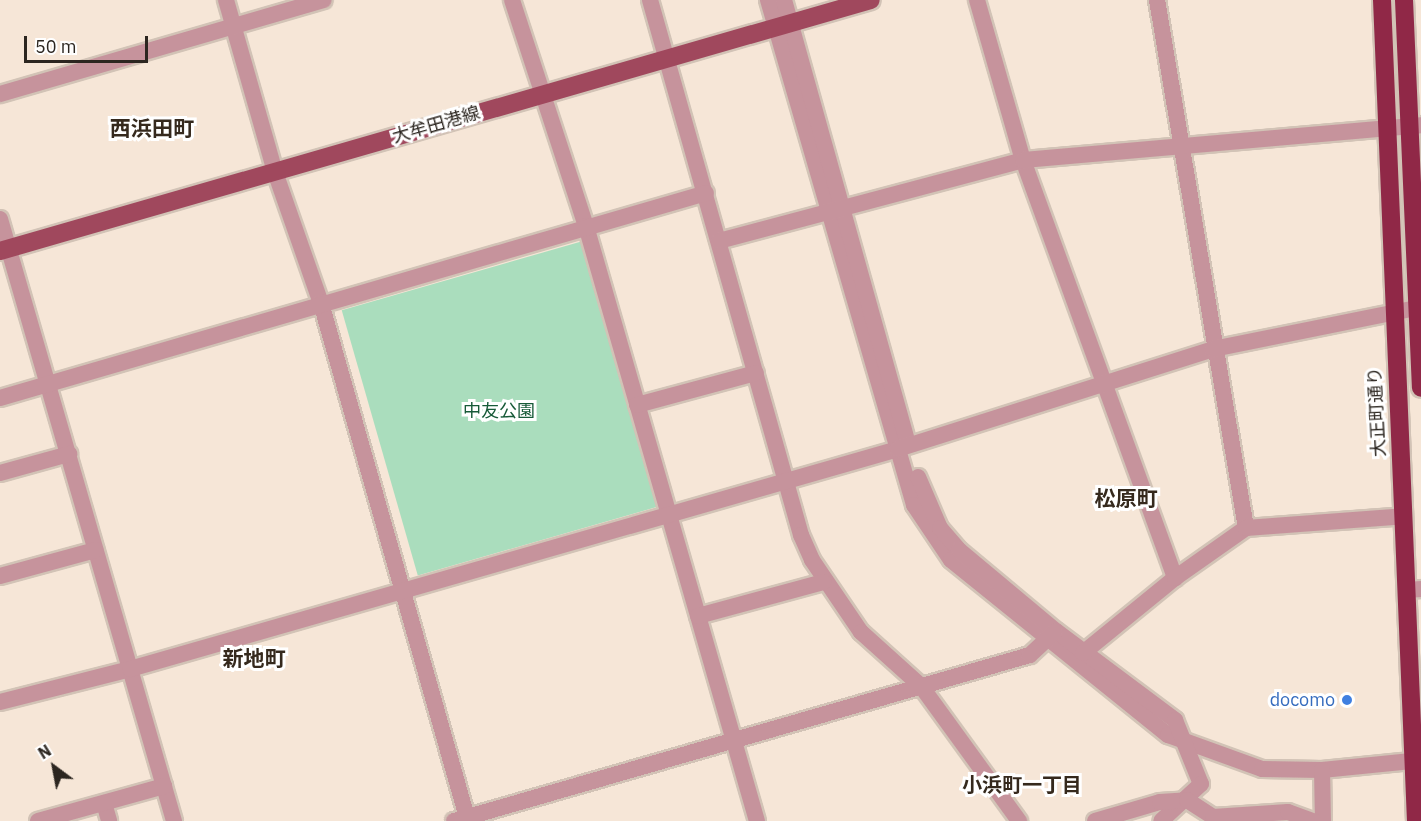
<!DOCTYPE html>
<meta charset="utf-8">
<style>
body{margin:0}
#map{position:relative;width:1421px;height:821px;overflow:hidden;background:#f6e6d7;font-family:"IBM Plex Sans","Noto Sans JP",sans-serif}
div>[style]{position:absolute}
.green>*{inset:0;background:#aaddbd;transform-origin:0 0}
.roads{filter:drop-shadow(2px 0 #d2c3b6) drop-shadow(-2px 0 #d2c3b6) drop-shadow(0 2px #d2c3b6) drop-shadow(0 -2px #d2c3b6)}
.minor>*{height:16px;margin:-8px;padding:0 8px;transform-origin:8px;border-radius:8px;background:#c6939c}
.major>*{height:18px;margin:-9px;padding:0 9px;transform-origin:9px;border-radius:9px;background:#a0485d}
.highway>*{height:18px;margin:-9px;padding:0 9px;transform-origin:9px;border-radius:9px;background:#902847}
.dots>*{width:16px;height:16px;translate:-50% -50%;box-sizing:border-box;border:3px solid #fff;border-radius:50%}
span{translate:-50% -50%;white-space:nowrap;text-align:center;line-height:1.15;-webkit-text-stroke:6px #fff;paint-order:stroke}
.street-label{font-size:18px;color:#2c2620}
.park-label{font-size:18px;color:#175a38}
.shop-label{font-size:18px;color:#366cbe}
.right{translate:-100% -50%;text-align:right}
.neighbourhood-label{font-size:20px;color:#35291d;font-weight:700}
.quarter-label{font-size:21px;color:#35291d;font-weight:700}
.north{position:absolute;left:24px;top:737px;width:60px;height:60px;-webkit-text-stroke:4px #fff;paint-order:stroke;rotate:328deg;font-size:16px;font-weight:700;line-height:24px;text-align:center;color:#2c2620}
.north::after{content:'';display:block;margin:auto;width:21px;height:27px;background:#2c2620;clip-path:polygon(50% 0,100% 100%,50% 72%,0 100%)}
.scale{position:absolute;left:24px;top:36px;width:124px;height:27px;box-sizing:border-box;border:3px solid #2c2620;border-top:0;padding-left:8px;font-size:18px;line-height:21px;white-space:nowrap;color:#2c2620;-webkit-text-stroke:4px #fff;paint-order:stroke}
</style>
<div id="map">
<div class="green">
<i style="left:583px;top:241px;width:276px;height:251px;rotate:74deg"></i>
</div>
<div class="roads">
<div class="minor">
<i style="left:226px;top:0;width:179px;rotate:74.1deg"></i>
<i style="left:275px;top:172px;width:139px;rotate:70.7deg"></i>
<i style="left:321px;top:303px;width:538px;rotate:74.16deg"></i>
<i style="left:512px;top:0;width:238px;rotate:71.9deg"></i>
<i style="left:586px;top:226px;width:619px;rotate:73.97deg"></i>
<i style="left:650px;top:0;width:556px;rotate:74.24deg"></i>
<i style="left:801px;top:535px;width:27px;rotate:66deg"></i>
<i style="left:812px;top:560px;width:87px;rotate:55.8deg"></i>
<i style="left:861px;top:632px;width:81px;rotate:42deg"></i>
<i style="left:921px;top:686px;width:167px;rotate:54deg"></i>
<i style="left:768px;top:0;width:526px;rotate:73.87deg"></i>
<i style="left:914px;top:505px;width:66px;rotate:56.1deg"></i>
<i style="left:951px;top:560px;width:279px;rotate:38.9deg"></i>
<i style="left:1168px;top:735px;width:100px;rotate:19.9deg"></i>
<i style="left:1262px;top:769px;width:60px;rotate:1deg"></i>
<i style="left:1322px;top:770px;width:90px;rotate:-5.7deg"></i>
<i style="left:1412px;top:761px;width:9px;rotate:18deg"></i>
<i style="left:784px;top:0;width:455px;rotate:74.4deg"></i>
<i style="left:977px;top:0;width:166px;rotate:74deg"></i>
<i style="left:1023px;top:160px;width:445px;rotate:70deg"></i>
<i style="left:1157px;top:0;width:535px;rotate:80.43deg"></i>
<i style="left:0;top:94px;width:337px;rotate:-16.2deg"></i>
<i style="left:0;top:219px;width:627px;rotate:73.88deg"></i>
<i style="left:719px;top:241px;width:315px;rotate:-14.9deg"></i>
<i style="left:1023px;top:160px;width:400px;rotate:-5deg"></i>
<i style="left:0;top:398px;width:735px;rotate:-16.19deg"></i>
<i style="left:637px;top:405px;width:123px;rotate:-15.1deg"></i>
<i style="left:0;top:473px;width:72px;rotate:-15.4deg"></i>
<i style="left:918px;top:477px;width:56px;rotate:66.7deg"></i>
<i style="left:940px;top:528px;width:29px;rotate:49deg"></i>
<i style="left:959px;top:550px;width:126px;rotate:39.9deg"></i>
<i style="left:1056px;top:631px;width:149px;rotate:36.8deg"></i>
<i style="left:1175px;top:720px;width:69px;rotate:67.9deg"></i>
<i style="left:1201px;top:784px;width:54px;rotate:137.2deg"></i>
<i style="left:0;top:576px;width:99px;rotate:-15.2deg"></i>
<i style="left:1407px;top:590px;width:14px;rotate:-4deg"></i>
<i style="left:698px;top:616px;width:130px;rotate:-15.2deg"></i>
<i style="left:1083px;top:653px;width:119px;rotate:-39.2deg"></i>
<i style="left:1175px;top:578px;width:87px;rotate:-35.2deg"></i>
<i style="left:1246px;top:528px;width:158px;rotate:-4.3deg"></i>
<i style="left:0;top:702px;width:134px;rotate:-14.2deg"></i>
<i style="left:130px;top:669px;width:799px;rotate:-15.98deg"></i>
<i style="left:898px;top:449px;width:330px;rotate:-17.6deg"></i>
<i style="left:1213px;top:349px;width:212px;rotate:-11.4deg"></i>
<i style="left:1322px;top:770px;width:51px;rotate:88.9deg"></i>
<i style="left:104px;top:803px;width:19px;rotate:74deg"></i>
<i style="left:38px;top:821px;width:131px;rotate:-15.5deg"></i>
<i style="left:454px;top:821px;width:599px;rotate:-16.08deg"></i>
<i style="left:1030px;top:655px;width:34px;rotate:-43deg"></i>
<i style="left:1095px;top:821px;width:68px;rotate:-16.3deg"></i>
<i style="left:1160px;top:802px;width:27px;rotate:-4deg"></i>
<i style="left:1187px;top:800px;width:31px;rotate:33deg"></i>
<i style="left:1213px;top:817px;width:75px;rotate:-3.8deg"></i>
<i style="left:1288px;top:812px;width:27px;rotate:20deg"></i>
</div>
<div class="major">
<i style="left:0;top:251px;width:906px;rotate:-16.08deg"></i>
</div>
<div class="highway">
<i style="left:1382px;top:0;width:822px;rotate:87.63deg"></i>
<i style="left:1404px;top:0;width:388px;rotate:87.5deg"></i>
</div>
</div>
<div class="dots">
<i style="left:1347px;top:700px;background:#3f7fe0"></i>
</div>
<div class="street-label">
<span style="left:436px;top:125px;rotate:-16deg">大牟田港線</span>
<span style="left:1377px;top:412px;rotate:-93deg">大正町通り</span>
</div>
<div class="park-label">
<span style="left:499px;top:411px">中友公園</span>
</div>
<div class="shop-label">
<span class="right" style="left:1335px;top:700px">docomo</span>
</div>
<div class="neighbourhood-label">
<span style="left:1022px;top:784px">小浜町一丁目</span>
</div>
<div class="quarter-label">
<span style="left:152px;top:128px">西浜田町</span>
<span style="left:1126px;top:498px">松原町</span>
<span style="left:254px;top:658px">新地町</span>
</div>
<div class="north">N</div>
<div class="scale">50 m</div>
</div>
